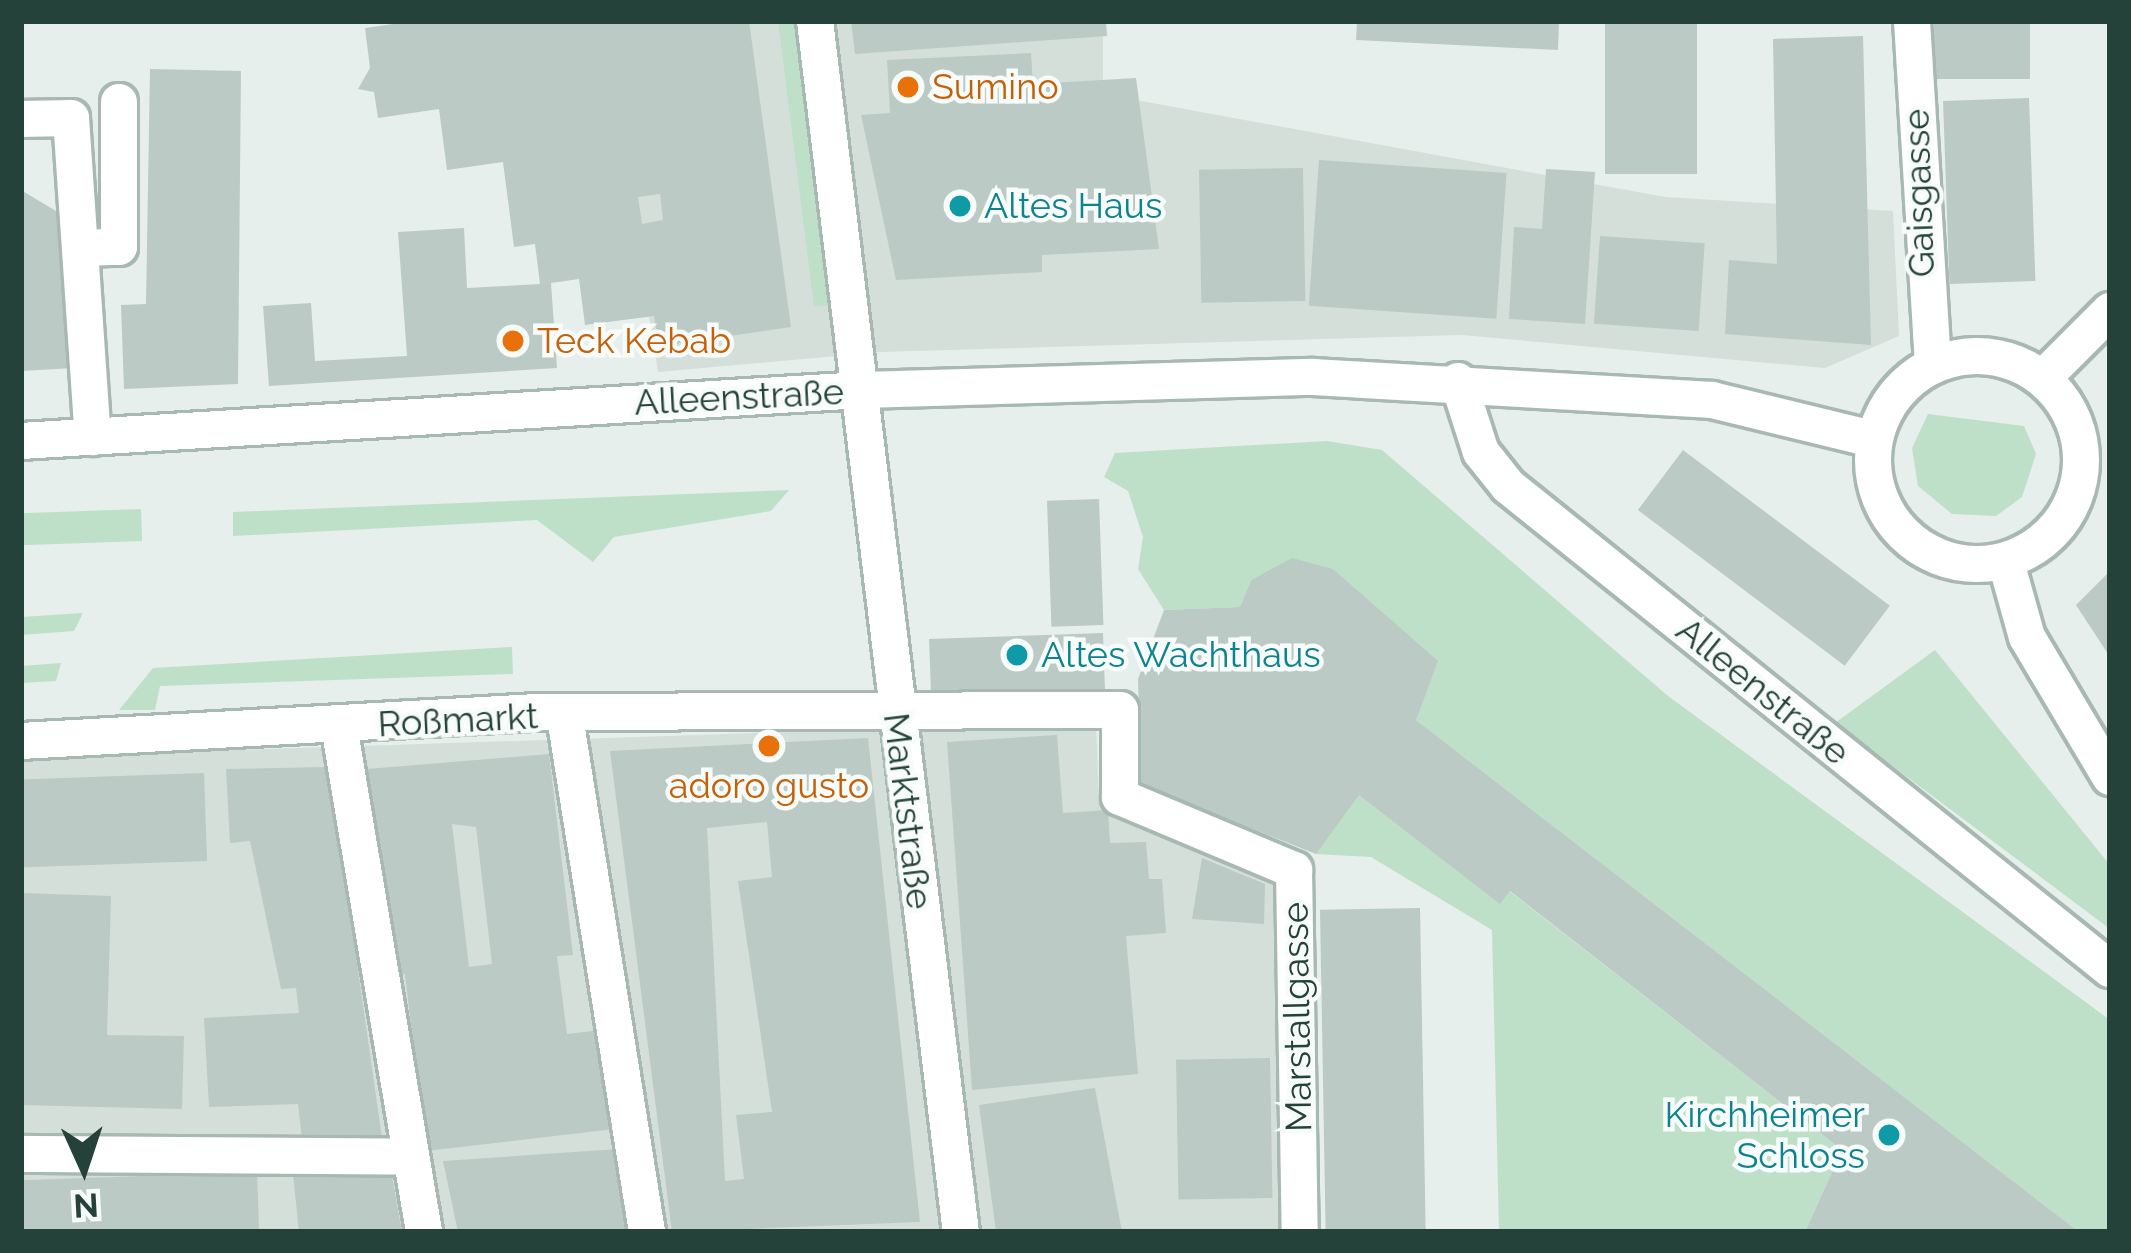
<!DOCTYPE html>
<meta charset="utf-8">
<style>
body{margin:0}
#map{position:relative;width:2131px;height:1253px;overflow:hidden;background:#e6efeb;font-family:Raleway,sans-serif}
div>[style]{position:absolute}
.built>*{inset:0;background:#d4dfda}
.green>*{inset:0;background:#bfe0c8;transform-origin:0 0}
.building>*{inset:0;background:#bbcac4;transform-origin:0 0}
.roads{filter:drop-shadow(3px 0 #a8b8b2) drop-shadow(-3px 0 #a8b8b2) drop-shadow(0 3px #a8b8b2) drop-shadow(0 -3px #a8b8b2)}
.minor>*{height:36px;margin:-18px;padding:0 18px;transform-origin:18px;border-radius:18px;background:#fff}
.minor>.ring{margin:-18px;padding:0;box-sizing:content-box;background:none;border:36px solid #fff;border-radius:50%}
.dots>*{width:33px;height:33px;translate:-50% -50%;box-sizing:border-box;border:6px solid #f7fbf9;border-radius:50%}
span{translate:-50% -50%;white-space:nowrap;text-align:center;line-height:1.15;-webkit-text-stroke:9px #f7fbf9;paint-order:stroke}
.food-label{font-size:36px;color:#c56008}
.left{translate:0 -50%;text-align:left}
.street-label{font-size:36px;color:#24423a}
.culture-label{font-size:36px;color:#0d838f}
.right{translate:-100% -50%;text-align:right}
.frame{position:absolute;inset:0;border:24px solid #24423a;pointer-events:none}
.north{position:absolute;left:24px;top:1109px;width:120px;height:120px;-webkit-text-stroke:9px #f7fbf9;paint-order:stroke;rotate:177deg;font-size:33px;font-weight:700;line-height:48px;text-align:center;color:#24423a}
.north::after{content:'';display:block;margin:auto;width:42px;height:54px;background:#24423a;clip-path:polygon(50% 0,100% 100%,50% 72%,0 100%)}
</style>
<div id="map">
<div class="built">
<i style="clip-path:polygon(601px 21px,1103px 21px,1103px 94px,1665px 197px,1893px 211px,1899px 336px,1825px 368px,1462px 335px,881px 352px,658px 372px)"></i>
<i style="clip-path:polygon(1096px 722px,1099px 799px,1283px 875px,1286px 1232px,21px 1232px,21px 757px)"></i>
</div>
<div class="green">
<i style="clip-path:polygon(778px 21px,800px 21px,841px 305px,814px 306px)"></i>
<i style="clip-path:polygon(1928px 414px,2024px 426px,2036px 454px,2022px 497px,1996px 516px,1952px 514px,1918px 486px,1912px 448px)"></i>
<i style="clip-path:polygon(1327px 441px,1382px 450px,1668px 696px,2110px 1020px,2110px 1232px,2079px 1232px,1416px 720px,1333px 569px,1292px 559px,1251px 580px,1240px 607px,1164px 610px,1138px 569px,1143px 537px,1128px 491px,1104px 477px,1115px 453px)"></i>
<i style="clip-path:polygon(789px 490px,771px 511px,614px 537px,593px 562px,537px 520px,233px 536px,233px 512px)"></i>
<i style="left:141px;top:509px;width:32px;height:120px;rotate:88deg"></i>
<i style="clip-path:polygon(83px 613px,74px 631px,21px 635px,21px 617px)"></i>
<i style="clip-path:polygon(512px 647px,513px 674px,160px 686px,155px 710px,119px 710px,153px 668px)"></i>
<i style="clip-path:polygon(1935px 650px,2110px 865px,2110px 929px,1835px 723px)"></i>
<i style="clip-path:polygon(61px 663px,56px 681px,21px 683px,21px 666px)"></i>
<i style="clip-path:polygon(1359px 794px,1490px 876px,1842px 1150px,1805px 1232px,1499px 1232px,1492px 930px,1371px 857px,1315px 854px)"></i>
</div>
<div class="building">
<i style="clip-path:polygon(evenodd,415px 21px,749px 21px,791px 327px,659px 346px,654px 316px,585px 325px,579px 279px,551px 283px,557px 368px,269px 386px,263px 306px,311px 303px,315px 361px,407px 356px,398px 232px,464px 228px,467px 288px,540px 284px,535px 244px,514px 247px,503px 162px,447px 170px,439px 109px,378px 118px,374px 92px,358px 89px,370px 68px,365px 28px,415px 21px,660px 194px,663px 220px,642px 224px,638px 197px,660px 194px)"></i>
<i style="clip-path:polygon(851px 21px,1106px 21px,1107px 36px,855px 54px)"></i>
<i style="clip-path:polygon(1357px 21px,1559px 21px,1558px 50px,1356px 40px)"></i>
<i style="left:1605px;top:21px;width:92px;height:153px"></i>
<i style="left:1934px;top:21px;width:96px;height:58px"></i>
<i style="clip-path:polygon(1863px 36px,1871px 345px,1725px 334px,1729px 260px,1777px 264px,1773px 39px)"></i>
<i style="clip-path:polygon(1031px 53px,1033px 84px,1136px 78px,1159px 249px,1042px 255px,1042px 272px,896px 280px,861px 115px,890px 113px,887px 60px)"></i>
<i style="clip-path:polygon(150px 69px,241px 71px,238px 384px,124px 389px,121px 305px,146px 304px)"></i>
<i style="left:2029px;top:98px;width:183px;height:86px;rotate:88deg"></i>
<i style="left:1319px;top:160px;width:188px;height:146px;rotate:4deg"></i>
<i style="left:1303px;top:168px;width:133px;height:104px;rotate:89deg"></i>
<i style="clip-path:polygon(1546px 169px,1595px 172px,1585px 324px,1509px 319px,1514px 227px,1542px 229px)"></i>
<i style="clip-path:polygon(21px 190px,66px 217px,74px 368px,21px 371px)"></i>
<i style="left:1600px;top:236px;width:105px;height:88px;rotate:4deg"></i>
<i style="left:1683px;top:450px;width:259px;height:75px;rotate:37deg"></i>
<i style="left:1099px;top:499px;width:126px;height:52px;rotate:88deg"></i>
<i style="clip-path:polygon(1292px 558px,1333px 569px,1438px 661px,1416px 720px,2079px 1232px,1805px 1232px,1842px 1150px,1510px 891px,1500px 904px,1359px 795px,1316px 854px,1141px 785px,1138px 679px,1164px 610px,1240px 607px,1251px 580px)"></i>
<i style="clip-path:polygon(2110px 571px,2110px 657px,2076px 605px)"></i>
<i style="left:1103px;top:633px;width:61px;height:174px;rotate:88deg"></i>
<i style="clip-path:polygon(1057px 735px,1063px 813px,1108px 810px,1110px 843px,1146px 842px,1149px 879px,1162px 879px,1166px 933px,1126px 936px,1138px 1074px,972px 1090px,947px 742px)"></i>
<i style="clip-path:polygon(evenodd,868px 738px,920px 1222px,672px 1232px,610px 751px,868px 738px,767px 822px,772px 877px,738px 881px,772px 1112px,736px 1115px,744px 1179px,725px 1181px,707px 828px,767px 822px)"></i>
<i style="clip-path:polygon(evenodd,549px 754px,573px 955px,557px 956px,567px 1034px,602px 1030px,614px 1129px,426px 1151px,405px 974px,387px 977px,367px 769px,549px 754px,452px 824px,476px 827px,492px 964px,469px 967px,452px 824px)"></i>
<i style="clip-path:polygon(329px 767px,382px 1138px,303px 1148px,298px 1104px,209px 1107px,204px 1018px,299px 1013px,296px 988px,281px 989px,250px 841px,230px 843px,226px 769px)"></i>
<i style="left:204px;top:773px;width:88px;height:183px;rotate:88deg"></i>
<i style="clip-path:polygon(1202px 858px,1265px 884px,1264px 924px,1192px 919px)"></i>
<i style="clip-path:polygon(21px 893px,111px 896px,107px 1035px,184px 1036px,182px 1109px,21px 1105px)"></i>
<i style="left:1420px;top:908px;width:324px;height:100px;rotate:89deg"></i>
<i style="left:1270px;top:1058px;width:140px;height:94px;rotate:89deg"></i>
<i style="clip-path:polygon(1095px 1088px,1122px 1232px,996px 1232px,979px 1105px)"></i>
<i style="clip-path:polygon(618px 1149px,627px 1232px,458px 1232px,443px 1161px)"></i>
<i style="clip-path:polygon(391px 1171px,402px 1232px,299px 1232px,293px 1174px)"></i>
<i style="left:257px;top:1172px;width:60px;height:236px;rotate:88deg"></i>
</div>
<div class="roads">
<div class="minor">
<i style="left:815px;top:21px;width:1220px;rotate:83.13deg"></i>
<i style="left:1912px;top:21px;width:344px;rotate:86.5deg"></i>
<i style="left:21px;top:119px;width:50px;rotate:-1.1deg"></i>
<i style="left:71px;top:118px;width:320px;rotate:86.1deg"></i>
<i style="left:81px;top:248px;width:38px;rotate:-2deg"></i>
<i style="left:119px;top:247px;width:145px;rotate:-90deg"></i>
<i class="ring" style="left:1873px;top:356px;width:172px;height:172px"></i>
<i style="left:2043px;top:378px;width:95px;rotate:-45deg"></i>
<i style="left:1458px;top:381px;width:75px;rotate:72.1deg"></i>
<i style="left:1481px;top:452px;width:43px;rotate:51.5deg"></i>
<i style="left:1508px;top:486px;width:772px;rotate:38.74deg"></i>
<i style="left:21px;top:441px;width:844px;rotate:-3.47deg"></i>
<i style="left:863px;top:390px;width:450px;rotate:-1.7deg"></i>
<i style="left:1313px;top:377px;width:400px;rotate:3.3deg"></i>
<i style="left:1712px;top:400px;width:165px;rotate:13.7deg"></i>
<i style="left:2006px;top:562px;width:78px;rotate:74.4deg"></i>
<i style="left:2027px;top:637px;width:163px;rotate:59.3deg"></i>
<i style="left:565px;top:717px;width:521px;rotate:80.95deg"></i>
<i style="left:339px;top:726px;width:513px;rotate:80.46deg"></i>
<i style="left:21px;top:741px;width:516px;rotate:-3.22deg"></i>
<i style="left:536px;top:712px;width:584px;rotate:-0.2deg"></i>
<i style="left:1120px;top:710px;width:87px;rotate:90deg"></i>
<i style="left:1120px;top:797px;width:189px;rotate:22.8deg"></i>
<i style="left:1294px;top:870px;width:362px;rotate:89.1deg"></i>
<i style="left:21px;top:1154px;width:386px;rotate:0.4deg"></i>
</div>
</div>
<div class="dots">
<i style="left:908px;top:87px;background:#e8710a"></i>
<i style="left:960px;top:206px;background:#0f9aa8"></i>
<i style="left:513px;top:341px;background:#e8710a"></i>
<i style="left:1017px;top:655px;background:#0f9aa8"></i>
<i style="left:769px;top:746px;background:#e8710a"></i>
<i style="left:1889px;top:1135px;background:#0f9aa8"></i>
</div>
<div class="food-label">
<span class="left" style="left:932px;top:87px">Sumino</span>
<span class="left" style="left:537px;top:341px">Teck Kebab</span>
<span style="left:769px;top:786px">adoro gusto</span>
</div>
<div class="street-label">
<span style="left:1919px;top:193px;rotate:-92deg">Gaisgasse</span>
<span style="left:739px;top:397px;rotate:-3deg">Alleenstraße</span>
<span style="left:1763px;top:691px;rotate:39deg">Alleenstraße</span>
<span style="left:458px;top:720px;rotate:-3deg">Roßmarkt</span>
<span style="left:908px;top:811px;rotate:83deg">Marktstraße</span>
<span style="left:1297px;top:1017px;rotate:-91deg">Marstallgasse</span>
</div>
<div class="culture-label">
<span class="left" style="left:984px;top:206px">Altes Haus</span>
<span class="left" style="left:1041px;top:655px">Altes Wachthaus</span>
<span class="right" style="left:1865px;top:1135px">Kirchheimer<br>Schloss</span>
</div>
<div class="frame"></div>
<div class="north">N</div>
</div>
